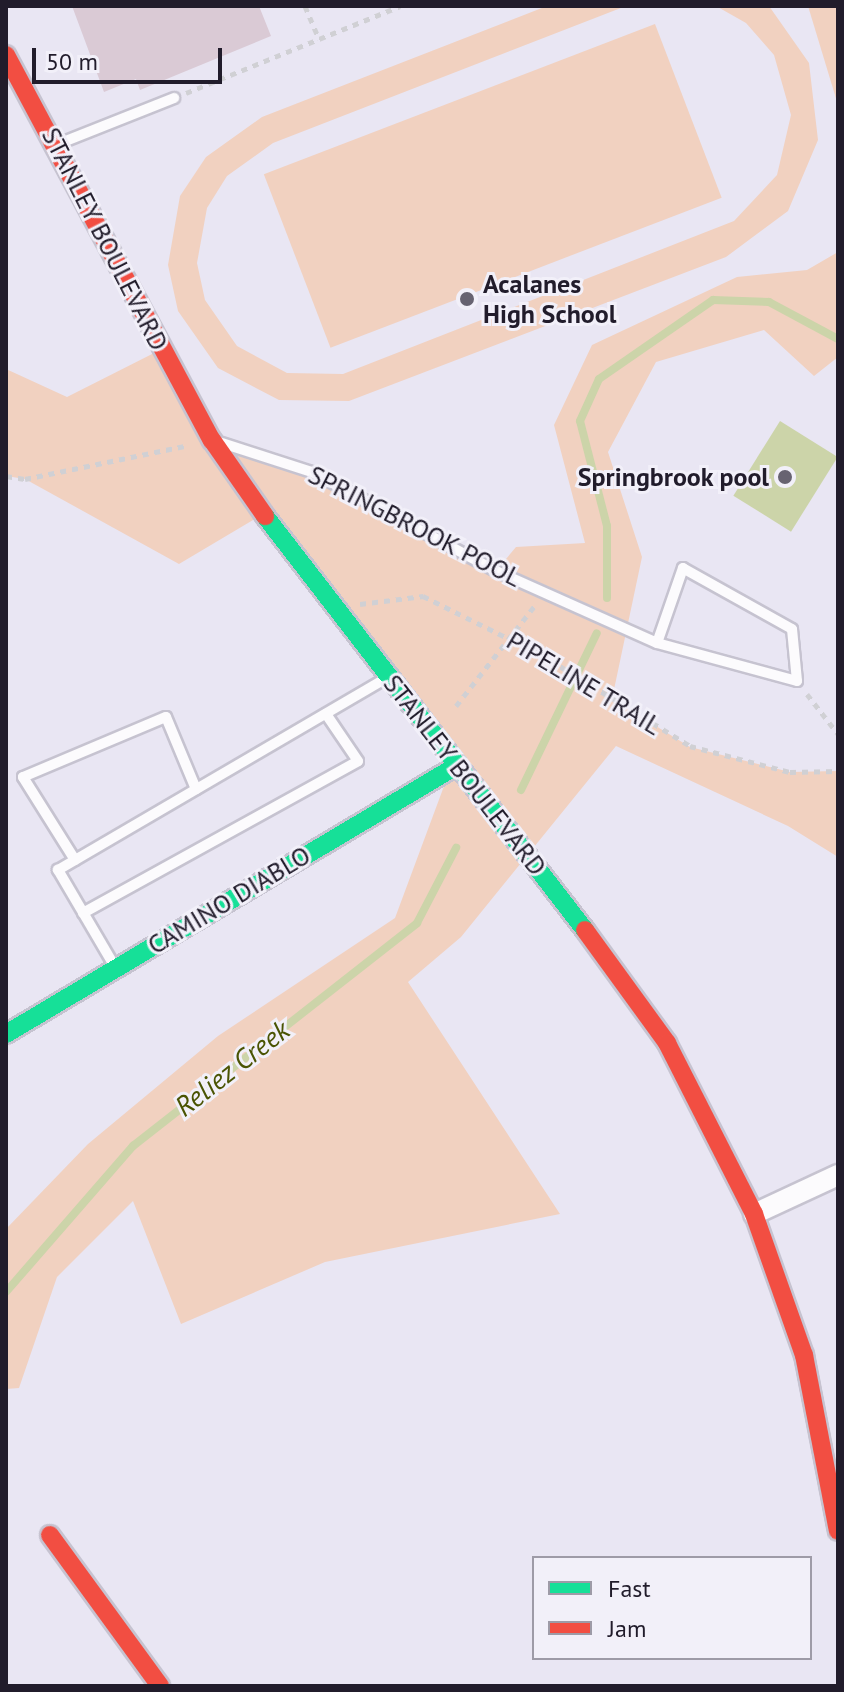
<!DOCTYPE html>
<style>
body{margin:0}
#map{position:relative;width:844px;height:1692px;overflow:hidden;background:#e9e6f3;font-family:"PT Sans",sans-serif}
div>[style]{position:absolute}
.green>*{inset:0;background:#f1d1c0;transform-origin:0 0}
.water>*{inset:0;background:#ccd4a9;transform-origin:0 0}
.stream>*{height:8px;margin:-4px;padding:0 4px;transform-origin:4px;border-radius:4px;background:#ccd4a9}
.building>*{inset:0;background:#dacad5}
.path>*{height:5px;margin-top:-2.5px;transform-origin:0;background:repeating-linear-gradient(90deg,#d0d0d4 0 6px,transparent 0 12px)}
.roads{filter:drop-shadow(2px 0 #c6c3d0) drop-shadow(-2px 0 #c6c3d0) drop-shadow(0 2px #c6c3d0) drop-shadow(0 -2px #c6c3d0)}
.lane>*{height:10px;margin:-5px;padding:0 5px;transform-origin:5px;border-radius:5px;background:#fcfbfd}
.street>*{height:20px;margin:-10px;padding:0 10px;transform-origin:10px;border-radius:10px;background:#fcfbfd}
.fast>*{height:18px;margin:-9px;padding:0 9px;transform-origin:9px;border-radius:9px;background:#16e098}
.jam>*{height:18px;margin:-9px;padding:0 9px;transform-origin:9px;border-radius:9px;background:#f24e42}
.dots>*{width:22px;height:22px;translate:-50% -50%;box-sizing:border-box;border:4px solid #f2f0f9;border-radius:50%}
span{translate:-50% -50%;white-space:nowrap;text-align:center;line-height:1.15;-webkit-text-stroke:6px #f2f0f9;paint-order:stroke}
.street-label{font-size:26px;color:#211c2b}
.poi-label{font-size:26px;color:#211c2b;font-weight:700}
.left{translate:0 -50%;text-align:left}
.right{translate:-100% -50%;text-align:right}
.water-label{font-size:28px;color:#4a5403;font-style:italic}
.frame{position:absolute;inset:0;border:8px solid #211c2b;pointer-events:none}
.legend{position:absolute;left:532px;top:1556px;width:280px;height:104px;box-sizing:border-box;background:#f2f0f9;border:2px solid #9e9ba7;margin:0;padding:10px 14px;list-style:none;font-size:24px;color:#211c2b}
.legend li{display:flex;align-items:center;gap:16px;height:40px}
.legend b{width:40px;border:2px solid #9e9ba7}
.scale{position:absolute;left:32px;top:48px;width:190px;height:36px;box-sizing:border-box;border:4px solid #211c2b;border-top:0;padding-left:10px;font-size:24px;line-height:28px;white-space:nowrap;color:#211c2b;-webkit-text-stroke:6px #f2f0f9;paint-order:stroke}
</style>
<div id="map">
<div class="green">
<i style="clip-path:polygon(547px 6px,626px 6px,273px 143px,227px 176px,207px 208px,197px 263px,205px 300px,237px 346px,287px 373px,343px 374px,734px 221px,777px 175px,791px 115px,774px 55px,746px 23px,716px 6px,769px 6px,809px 63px,818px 140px,788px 211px,726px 257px,349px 401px,279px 400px,218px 368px,178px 311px,168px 265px,180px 196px,206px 157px,262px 117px)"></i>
<i style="clip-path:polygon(808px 6px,838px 6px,838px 105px)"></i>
<i style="left:655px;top:24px;width:186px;height:419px;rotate:69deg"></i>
<i style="clip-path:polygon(838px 252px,838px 357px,814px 376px,764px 330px,656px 362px,608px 452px,642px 557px,612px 699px,690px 747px,790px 772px,838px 771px,838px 857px,788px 826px,616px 746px,461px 937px,408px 982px,560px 1214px,325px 1262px,181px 1324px,133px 1201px,57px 1277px,19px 1388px,6px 1389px,6px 1229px,88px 1144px,218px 1036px,395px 918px,450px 770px,263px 514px,179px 564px,25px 479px,6px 476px,6px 369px,67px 397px,162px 349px,212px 440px,312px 472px,496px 571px,516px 547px,585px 543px,554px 425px,592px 345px,737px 277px,807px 270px)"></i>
</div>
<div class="water">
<i style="left:780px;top:421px;width:68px;height:88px;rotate:32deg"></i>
</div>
<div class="stream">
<i style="left:607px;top:598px;width:72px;rotate:-90deg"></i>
<i style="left:607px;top:526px;width:108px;rotate:-104.4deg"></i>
<i style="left:580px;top:421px;width:46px;rotate:-65.7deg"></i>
<i style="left:599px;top:379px;width:139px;rotate:-34.7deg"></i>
<i style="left:713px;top:300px;width:56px;rotate:2deg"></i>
<i style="left:769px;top:302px;width:78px;rotate:28.2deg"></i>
<i style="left:521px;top:790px;width:174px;rotate:-64.2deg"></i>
<i style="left:6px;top:1292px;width:194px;rotate:-49deg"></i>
<i style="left:133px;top:1146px;width:361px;rotate:-38.1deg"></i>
<i style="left:417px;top:923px;width:85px;rotate:-62.5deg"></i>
</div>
<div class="building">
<i style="clip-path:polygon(72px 6px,259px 6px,271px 36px,140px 90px,136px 79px,104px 92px)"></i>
</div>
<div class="path">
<i style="left:305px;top:6px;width:36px;rotate:67deg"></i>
<i style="left:186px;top:93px;width:231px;rotate:-22.1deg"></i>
<i style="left:6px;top:476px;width:19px;rotate:9deg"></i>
<i style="left:25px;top:479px;width:163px;rotate:-11.7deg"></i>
<i style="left:360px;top:604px;width:64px;rotate:-7.2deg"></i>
<i style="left:423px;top:596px;width:131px;rotate:26.4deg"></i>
<i style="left:540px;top:654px;width:176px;rotate:31.5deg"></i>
<i style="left:690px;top:746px;width:103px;rotate:14.6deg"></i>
<i style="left:790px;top:772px;width:48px;rotate:-1.2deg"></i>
<i style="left:807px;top:694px;width:51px;rotate:52.2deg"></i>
<i style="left:456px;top:706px;width:130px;rotate:-51.9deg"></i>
</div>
<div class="roads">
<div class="lane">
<i style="left:58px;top:144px;width:125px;rotate:-21.6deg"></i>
<i style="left:222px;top:443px;width:95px;rotate:17.9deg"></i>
<i style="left:312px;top:472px;width:209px;rotate:28.3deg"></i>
<i style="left:496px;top:571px;width:176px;rotate:24.1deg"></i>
<i style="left:657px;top:643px;width:145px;rotate:15.2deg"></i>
<i style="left:797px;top:681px;width:52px;rotate:-95.5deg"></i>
<i style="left:792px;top:629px;width:125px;rotate:-150.8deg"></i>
<i style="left:683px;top:568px;width:79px;rotate:109.1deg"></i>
<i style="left:75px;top:860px;width:98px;rotate:-122.1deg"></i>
<i style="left:23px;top:777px;width:155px;rotate:-22.8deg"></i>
<i style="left:166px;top:717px;width:78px;rotate:67.4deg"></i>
<i style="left:83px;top:913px;width:314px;rotate:-28.9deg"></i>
<i style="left:358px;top:761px;width:57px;rotate:-124.2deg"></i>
<i style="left:115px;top:967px;width:113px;rotate:-120.4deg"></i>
<i style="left:58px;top:870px;width:375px;rotate:-30.3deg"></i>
</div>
<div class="street">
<i style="left:754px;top:1214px;width:93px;rotate:-24.9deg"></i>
</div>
<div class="fast">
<i style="left:265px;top:516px;width:523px;rotate:52.3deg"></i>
<i style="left:6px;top:1034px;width:520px;rotate:-30.76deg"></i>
</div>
<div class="jam">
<i style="left:6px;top:55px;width:437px;rotate:61.9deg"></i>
<i style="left:212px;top:440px;width:93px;rotate:55.1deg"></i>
<i style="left:585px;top:930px;width:140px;rotate:54deg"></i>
<i style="left:667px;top:1043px;width:192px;rotate:63deg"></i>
<i style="left:754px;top:1214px;width:150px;rotate:70.5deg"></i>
<i style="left:804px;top:1355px;width:179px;rotate:79.1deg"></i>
<i style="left:50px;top:1535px;width:187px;rotate:53.9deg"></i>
</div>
</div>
<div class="dots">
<i style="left:467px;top:299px;background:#676371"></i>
<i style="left:785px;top:477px;background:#676371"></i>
</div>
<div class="street-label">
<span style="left:105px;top:239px;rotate:63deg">STANLEY BOULEVARD</span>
<span style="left:415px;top:526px;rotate:27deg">SPRINGBROOK POOL</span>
<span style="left:584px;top:683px;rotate:31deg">PIPELINE TRAIL</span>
<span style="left:465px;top:775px;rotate:52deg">STANLEY BOULEVARD</span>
<span style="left:229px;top:900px;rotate:-31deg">CAMINO DIABLO</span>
</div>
<div class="poi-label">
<span class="left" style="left:483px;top:299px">Acalanes<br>High School</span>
<span class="right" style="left:769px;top:477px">Springbrook pool</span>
</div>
<div class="water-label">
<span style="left:232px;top:1068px;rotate:-38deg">Reliez Creek</span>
</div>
<div class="frame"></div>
<ul class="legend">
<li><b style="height:10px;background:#16e098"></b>Fast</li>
<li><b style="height:10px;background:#f24e42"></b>Jam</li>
</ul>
<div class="scale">50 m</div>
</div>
